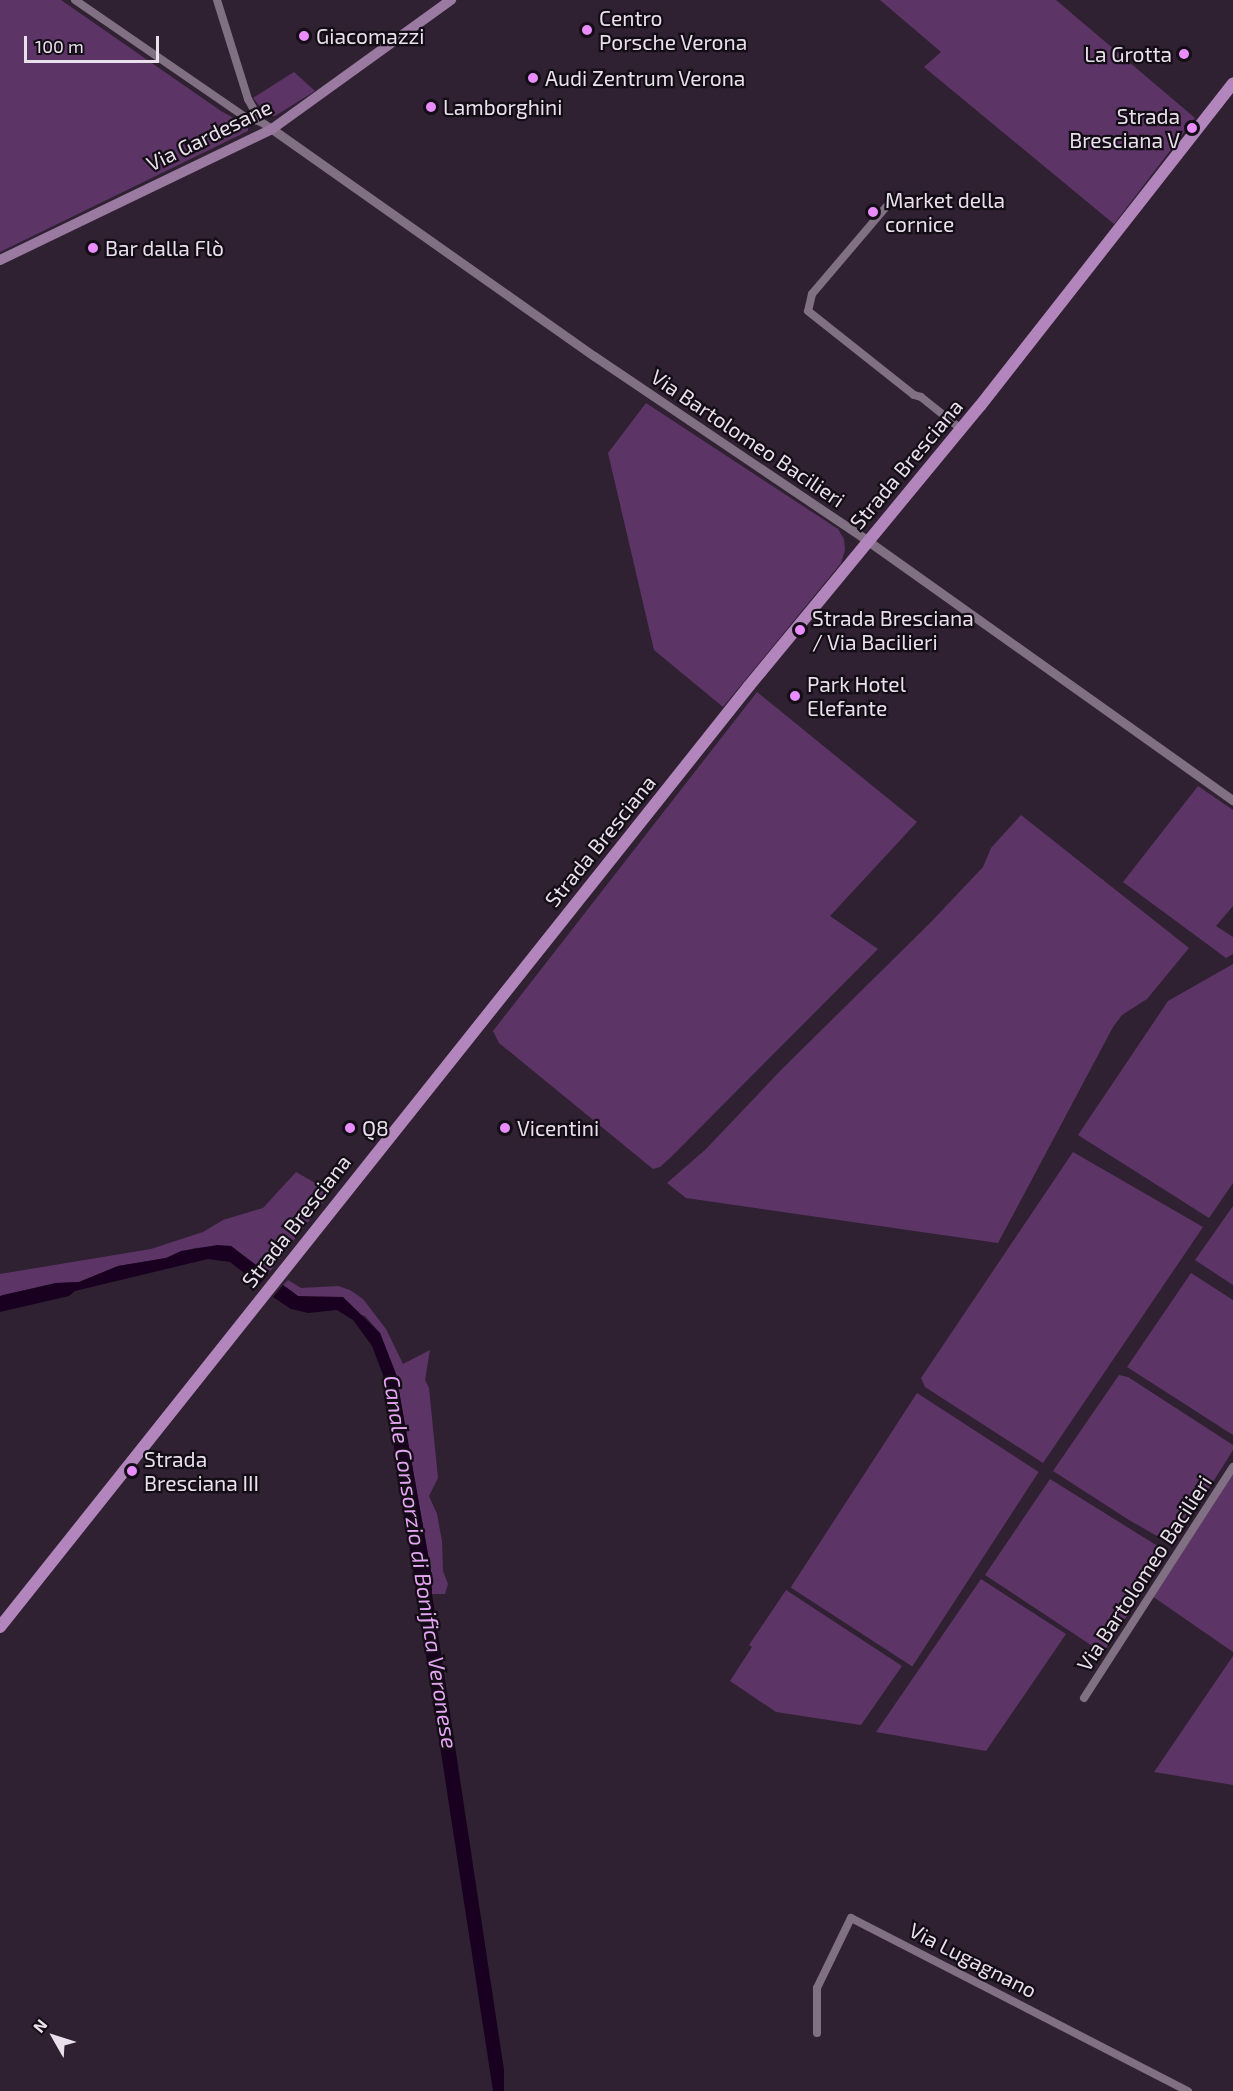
<!DOCTYPE html>
<meta charset="utf-8">
<style>
body{margin:0}
#map{position:relative;width:1233px;height:2091px;overflow:hidden;background:#2f2132;font-family:"Exo 2",sans-serif}
div>[style]{position:absolute}
.green>*{inset:0;background:#5d3466;transform-origin:0 0}
.water>*{inset:0;background:#1a0020}
.minor>*{height:8px;margin:-4px;padding:0 4px;transform-origin:4px;border-radius:4px;background:#816f84}
.tertiary>*{height:9px;margin:-4.5px;padding:0 4.5px;transform-origin:4.5px;border-radius:4.5px;background:#816f84}
.secondary>*{height:10px;margin:-5px;padding:0 5px;transform-origin:5px;border-radius:5px;background:#9a7aa0}
.primary>*{height:12px;margin:-6px;padding:0 6px;transform-origin:6px;border-radius:6px;background:#b385bd}
.dots>*{width:16px;height:16px;translate:-50% -50%;box-sizing:border-box;border:3px solid #130d15;border-radius:50%}
span{translate:-50% -50%;white-space:nowrap;text-align:center;line-height:1.15;-webkit-text-stroke:4.5px #130d15;paint-order:stroke}
.poi-label{font-size:21px;color:#eae0ec}
.left{translate:0 -50%;text-align:left}
.right{translate:-100% -50%;text-align:right}
.street-label{font-size:21px;color:#eae0ec}
.water-label{font-size:22px;color:#e6a5f4;font-style:italic}
.north{position:absolute;left:24px;top:2007px;width:60px;height:60px;-webkit-text-stroke:4px #130d15;paint-order:stroke;rotate:309deg;font-size:16px;font-weight:700;line-height:24px;text-align:center;color:#eae0ec}
.north::after{content:'';display:block;margin:auto;width:21px;height:27px;background:#eae0ec;clip-path:polygon(50% 0,100% 100%,50% 72%,0 100%)}
.scale{position:absolute;left:24px;top:36px;width:135px;height:27px;box-sizing:border-box;border:3px solid #eae0ec;border-top:0;padding-left:8px;font-size:18px;line-height:21px;white-space:nowrap;color:#eae0ec;-webkit-text-stroke:4px #130d15;paint-order:stroke}
</style>
<div id="map">
<div class="green">
<i style="clip-path:polygon(0 0,61px 0,221px 111px,248px 126px,248px 131px,0 252px)"></i>
<i style="clip-path:polygon(880px 0,1056px 0,1195px 118px,1114px 224px,924px 67px,941px 52px)"></i>
<i style="clip-path:polygon(294px 72px,315px 91px,275px 116px,268px 116px,253px 98px)"></i>
<i style="clip-path:polygon(646px 403px,838px 529px,844px 539px,845px 550px,841px 563px,723px 707px,654px 650px,608px 453px)"></i>
<i style="clip-path:polygon(757px 692px,917px 822px,830px 916px,878px 949px,671px 1157px,660px 1167px,653px 1169px,499px 1043px,493px 1031px)"></i>
<i style="clip-path:polygon(1198px 786px,1233px 810px,1233px 906px,1216px 926px,1233px 937px,1233px 954px,1226px 958px,1123px 882px)"></i>
<i style="clip-path:polygon(1021px 815px,1189px 948px,1147px 999px,1122px 1015px,1113px 1027px,998px 1243px,686px 1198px,667px 1183px,706px 1149px,782px 1069px,931px 922px,983px 867px,991px 848px)"></i>
<i style="clip-path:polygon(1233px 964px,1233px 1183px,1209px 1218px,1078px 1135px,1168px 1001px)"></i>
<i style="clip-path:polygon(1073px 1152px,1203px 1227px,1043px 1463px,925px 1387px,921px 1378px)"></i>
<i style="clip-path:polygon(296px 1172px,331px 1192px,268px 1274px,231px 1246px,195px 1248px,166px 1258px,118px 1266px,79px 1282px,56px 1283px,0 1296px,0 1274px,151px 1249px,203px 1232px,223px 1220px,263px 1208px)"></i>
<i style="clip-path:polygon(1233px 1206px,1233px 1285px,1195px 1260px)"></i>
<i style="clip-path:polygon(1191px 1273px,1233px 1300px,1233px 1435px,1127px 1367px)"></i>
<i style="clip-path:polygon(288px 1280px,301px 1288px,338px 1286px,350px 1290px,363px 1299px,386px 1329px,403px 1364px,430px 1350px,425px 1380px,429px 1388px,438px 1478px,429px 1496px,437px 1514px,442px 1541px,443px 1571px,448px 1584px,445px 1594px,432px 1594px,431px 1571px,396px 1374px,380px 1333px,365px 1316px,298px 1296px,283px 1285px)"></i>
<i style="clip-path:polygon(1119px 1375px,1128px 1377px,1233px 1445px,1233px 1450px,1176px 1541px,1171px 1544px,1129px 1520px,1053px 1471px)"></i>
<i style="left:917px;top:1393px;width:145px;height:232px;rotate:33deg"></i>
<i style="clip-path:polygon(1233px 1470px,1233px 1652px,1152px 1596px)"></i>
<i style="clip-path:polygon(1050px 1479px,1164px 1550px,1166px 1555px,1103px 1653px,985px 1575px)"></i>
<i style="clip-path:polygon(981px 1579px,1066px 1634px,986px 1751px,876px 1732px)"></i>
<i style="clip-path:polygon(786px 1590px,902px 1666px,861px 1725px,776px 1712px,730px 1681px,752px 1647px,749px 1645px)"></i>
<i style="clip-path:polygon(1233px 1656px,1233px 1785px,1154px 1772px)"></i>
</div>
<div class="water">
<i style="clip-path:polygon(217px 1245px,231px 1246px,268px 1274px,259px 1285px,230px 1262px,208px 1259px,75px 1291px,69px 1296px,0 1312px,0 1296px,3px 1295px,56px 1283px,79px 1282px,118px 1266px,166px 1258px,181px 1251px)"></i>
<i style="clip-path:polygon(283px 1285px,298px 1296px,343px 1297px,380px 1333px,396px 1374px,431px 1571px,432px 1594px,504px 2070px,504px 2091px,493px 2091px,383px 1375px,372px 1346px,353px 1320px,337px 1310px,308px 1313px,291px 1309px,273px 1297px)"></i>
</div>
<div class="minor">
<i style="left:75px;top:0;width:206px;rotate:34.5deg"></i>
<i style="left:245px;top:117px;width:17px;rotate:17deg"></i>
<i style="left:217px;top:0;width:104px;rotate:72.6deg"></i>
<i style="left:248px;top:99px;width:26px;rotate:61deg"></i>
<i style="left:261px;top:122px;width:13px;rotate:32deg"></i>
<i style="left:886px;top:207px;width:114px;rotate:130.4deg"></i>
<i style="left:812px;top:294px;width:17px;rotate:103deg"></i>
<i style="left:808px;top:311px;width:135px;rotate:38.4deg"></i>
<i style="left:914px;top:395px;width:7px;rotate:16deg"></i>
<i style="left:921px;top:397px;width:51px;rotate:38.7deg"></i>
<i style="left:1084px;top:1698px;width:275px;rotate:-57.2deg"></i>
<i style="left:817px;top:2033px;width:45px;rotate:-90deg"></i>
<i style="left:817px;top:1988px;width:78px;rotate:-64.1deg"></i>
<i style="left:851px;top:1918px;width:379px;rotate:27.2deg"></i>
</div>
<div class="tertiary">
<i style="left:272px;top:129px;width:394px;rotate:35.2deg"></i>
<i style="left:594px;top:356px;width:331px;rotate:34deg"></i>
<i style="left:868px;top:541px;width:448px;rotate:35.4deg"></i>
</div>
<div class="secondary">
<i style="left:0;top:260px;width:302px;rotate:-25.7deg"></i>
<i style="left:272px;top:129px;width:221px;rotate:-35.8deg"></i>
</div>
<div class="primary">
<i style="left:0;top:1627px;width:1203px;rotate:-51.48deg"></i>
<i style="left:749px;top:686px;width:363px;rotate:-50.5deg"></i>
<i style="left:980px;top:406px;width:410px;rotate:-51.9deg"></i>
</div>
<div class="dots">
<i style="left:587px;top:30px;background:#e98dfe"></i>
<i style="left:304px;top:36px;background:#e98dfe"></i>
<i style="left:1184px;top:54px;background:#e98dfe"></i>
<i style="left:533px;top:78px;background:#e98dfe"></i>
<i style="left:431px;top:107px;background:#e98dfe"></i>
<i style="left:1192px;top:128px;background:#e98dfe"></i>
<i style="left:873px;top:212px;background:#e98dfe"></i>
<i style="left:93px;top:248px;background:#e98dfe"></i>
<i style="left:800px;top:630px;background:#e98dfe"></i>
<i style="left:795px;top:696px;background:#e98dfe"></i>
<i style="left:350px;top:1128px;background:#e98dfe"></i>
<i style="left:505px;top:1128px;background:#e98dfe"></i>
<i style="left:132px;top:1471px;background:#e98dfe"></i>
</div>
<div class="poi-label">
<span class="left" style="left:599px;top:30px">Centro<br>Porsche Verona</span>
<span class="left" style="left:316px;top:36px">Giacomazzi</span>
<span class="right" style="left:1172px;top:54px">La Grotta</span>
<span class="left" style="left:545px;top:78px">Audi Zentrum Verona</span>
<span class="left" style="left:443px;top:107px">Lamborghini</span>
<span class="right" style="left:1180px;top:128px">Strada<br>Bresciana V</span>
<span class="left" style="left:885px;top:212px">Market della<br>cornice</span>
<span class="left" style="left:105px;top:248px">Bar dalla Flò</span>
<span class="left" style="left:812px;top:630px">Strada Bresciana<br>/ Via Bacilieri</span>
<span class="left" style="left:807px;top:696px">Park Hotel<br>Elefante</span>
<span class="left" style="left:362px;top:1128px">Q8</span>
<span class="left" style="left:517px;top:1128px">Vicentini</span>
<span class="left" style="left:144px;top:1471px">Strada<br>Bresciana III</span>
</div>
<div class="street-label">
<span style="left:209px;top:135px;rotate:-26deg">Via Gardesane</span>
<span style="left:748px;top:438px;rotate:34deg">Via Bartolomeo Bacilieri</span>
<span style="left:906px;top:464px;rotate:-50deg">Strada Bresciana</span>
<span style="left:600px;top:841px;rotate:-51deg">Strada Bresciana</span>
<span style="left:296px;top:1221px;rotate:-52deg">Strada Bresciana</span>
<span style="left:1144px;top:1573px;rotate:-57deg">Via Bartolomeo Bacilieri</span>
<span style="left:973px;top:1960px;rotate:27deg">Via Lugagnano</span>
</div>
<div class="water-label">
<span style="left:421px;top:1562px;rotate:81deg">Canale Consorzio di Bonifica Veronese</span>
</div>
<div class="north">N</div>
<div class="scale">100 m</div>
</div>
